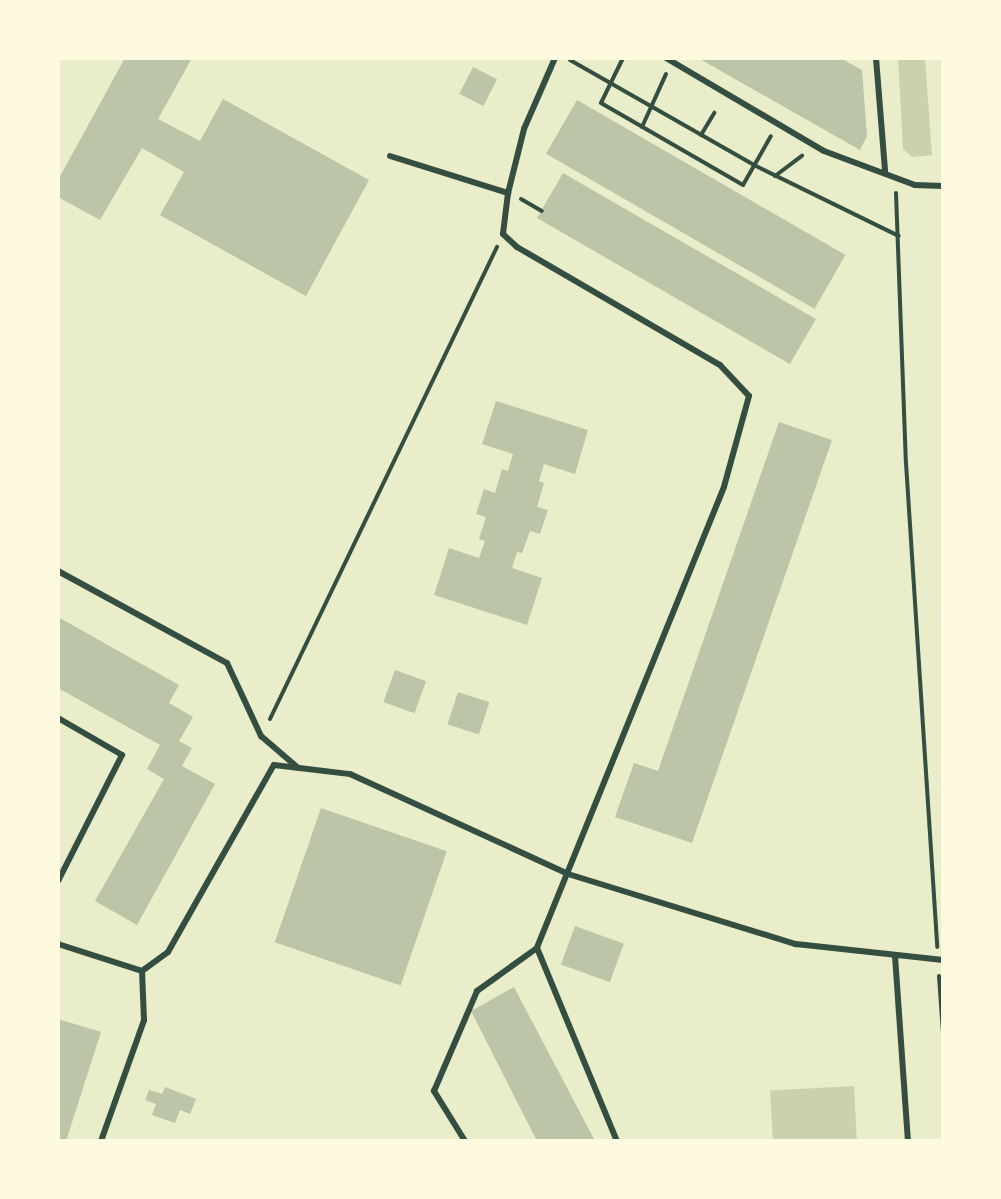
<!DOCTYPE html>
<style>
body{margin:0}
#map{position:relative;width:1001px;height:1199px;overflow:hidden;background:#e9edc9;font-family:Rubik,sans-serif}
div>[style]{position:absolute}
.green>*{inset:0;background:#cad2ad;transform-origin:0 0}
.building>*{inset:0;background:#bcc5a7;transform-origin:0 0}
.path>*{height:4px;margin:-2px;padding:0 2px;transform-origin:2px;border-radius:2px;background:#344e41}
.service>*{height:6px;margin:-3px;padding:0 3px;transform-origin:3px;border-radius:3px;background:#344e41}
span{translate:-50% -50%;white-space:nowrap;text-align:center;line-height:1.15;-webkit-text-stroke:7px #fefae0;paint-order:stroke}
.frame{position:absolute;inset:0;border:60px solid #fefae0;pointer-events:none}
</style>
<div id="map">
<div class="green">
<i style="clip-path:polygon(898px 58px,925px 58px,932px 155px,912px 157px,903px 149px)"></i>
<i style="left:854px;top:1086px;width:55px;height:84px;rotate:87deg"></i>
</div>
<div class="building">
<i style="clip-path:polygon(125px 58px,192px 58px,158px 119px,200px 141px,223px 99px,369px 180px,306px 296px,160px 215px,184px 172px,142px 148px,100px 220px,58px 197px,58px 180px)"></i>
<i style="clip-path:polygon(698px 58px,840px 58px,862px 70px,867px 136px,860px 150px)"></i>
<i style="left:473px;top:67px;width:27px;height:30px;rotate:27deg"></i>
<i style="left:577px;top:100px;width:310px;height:62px;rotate:30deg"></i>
<i style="left:563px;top:173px;width:292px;height:52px;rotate:30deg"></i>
<i style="clip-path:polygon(496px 401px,588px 430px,575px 474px,544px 464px,539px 481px,544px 483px,537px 507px,548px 510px,540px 534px,530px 531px,522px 553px,517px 552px,512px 568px,542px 578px,527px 625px,434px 595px,449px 548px,479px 558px,485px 541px,479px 539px,486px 517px,476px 514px,484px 489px,495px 493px,502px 469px,508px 471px,513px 454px,482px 444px)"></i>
<i style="clip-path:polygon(779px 422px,832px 440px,692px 843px,615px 817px,634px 763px,658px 771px)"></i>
<i style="clip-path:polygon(58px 617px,179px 685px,169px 703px,193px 717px,179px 741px,192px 748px,182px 766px,215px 784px,137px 925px,95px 901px,164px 779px,147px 769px,160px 745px,58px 688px)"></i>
<i style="left:395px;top:670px;width:33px;height:34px;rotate:20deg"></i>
<i style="left:458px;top:692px;width:33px;height:34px;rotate:18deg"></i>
<i style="left:321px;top:808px;width:133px;height:142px;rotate:19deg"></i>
<i style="left:575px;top:926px;width:52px;height:41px;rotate:20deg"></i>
<i style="clip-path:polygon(514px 987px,595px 1141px,537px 1141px,471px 1011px)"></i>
<i style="clip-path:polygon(58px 1019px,101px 1032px,66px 1141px,58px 1141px)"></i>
<i style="clip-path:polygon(165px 1087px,196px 1099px,190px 1114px,180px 1110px,175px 1123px,152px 1115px,156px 1104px,145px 1100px,149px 1090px,162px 1094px)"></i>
</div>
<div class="path">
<i style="left:623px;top:58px;width:50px;rotate:116.1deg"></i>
<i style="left:601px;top:103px;width:164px;rotate:30deg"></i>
<i style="left:743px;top:185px;width:56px;rotate:-60.3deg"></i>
<i style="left:570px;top:60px;width:212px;rotate:29.7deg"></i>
<i style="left:754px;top:165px;width:161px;rotate:26.1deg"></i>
<i style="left:642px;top:127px;width:58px;rotate:-65.6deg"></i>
<i style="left:701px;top:135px;width:26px;rotate:-59deg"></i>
<i style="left:775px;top:176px;width:34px;rotate:-37deg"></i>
<i style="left:896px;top:193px;width:270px;rotate:87.9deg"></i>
<i style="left:906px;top:463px;width:485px;rotate:86.3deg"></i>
<i style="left:521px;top:199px;width:24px;rotate:30deg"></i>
<i style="left:270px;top:719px;width:524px;rotate:-64.32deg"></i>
<i style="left:939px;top:976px;width:57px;rotate:86deg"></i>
</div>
<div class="service">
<i style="left:555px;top:58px;width:77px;rotate:113.6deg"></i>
<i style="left:524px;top:129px;width:66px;rotate:104deg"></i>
<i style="left:508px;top:193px;width:41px;rotate:97deg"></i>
<i style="left:503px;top:234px;width:19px;rotate:43deg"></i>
<i style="left:517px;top:247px;width:235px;rotate:30.2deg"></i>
<i style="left:720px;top:365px;width:42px;rotate:46.9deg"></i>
<i style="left:749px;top:396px;width:94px;rotate:105.4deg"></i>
<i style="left:724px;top:487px;width:497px;rotate:112.1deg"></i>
<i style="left:537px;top:948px;width:209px;rotate:67.5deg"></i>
<i style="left:666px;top:58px;width:183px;rotate:30.5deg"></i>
<i style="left:824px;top:151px;width:97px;rotate:20.5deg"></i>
<i style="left:915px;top:185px;width:28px;rotate:2deg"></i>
<i style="left:876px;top:58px;width:113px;rotate:85.4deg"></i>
<i style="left:390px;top:156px;width:124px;rotate:17.4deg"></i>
<i style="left:58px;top:571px;width:192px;rotate:28.6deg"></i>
<i style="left:227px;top:663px;width:81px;rotate:65deg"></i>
<i style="left:261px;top:736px;width:48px;rotate:40.7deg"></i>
<i style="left:58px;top:718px;width:74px;rotate:30deg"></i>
<i style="left:122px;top:755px;width:141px;rotate:116.9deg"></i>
<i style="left:58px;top:944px;width:88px;rotate:17.8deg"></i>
<i style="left:142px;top:971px;width:32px;rotate:-36deg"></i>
<i style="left:168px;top:952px;width:215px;rotate:-60.5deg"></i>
<i style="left:274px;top:765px;width:77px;rotate:6.8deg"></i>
<i style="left:350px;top:774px;width:240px;rotate:24.6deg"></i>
<i style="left:568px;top:874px;width:239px;rotate:17.1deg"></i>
<i style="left:796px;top:944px;width:148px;rotate:6.2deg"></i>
<i style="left:895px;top:956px;width:185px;rotate:86deg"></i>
<i style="left:101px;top:1141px;width:128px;rotate:-70.4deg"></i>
<i style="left:144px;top:1020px;width:49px;rotate:-92.3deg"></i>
<i style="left:465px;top:1141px;width:59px;rotate:-121.8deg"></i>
<i style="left:434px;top:1091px;width:109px;rotate:-66.7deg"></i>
<i style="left:477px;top:991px;width:74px;rotate:-35.6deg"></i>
</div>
<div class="frame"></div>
</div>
